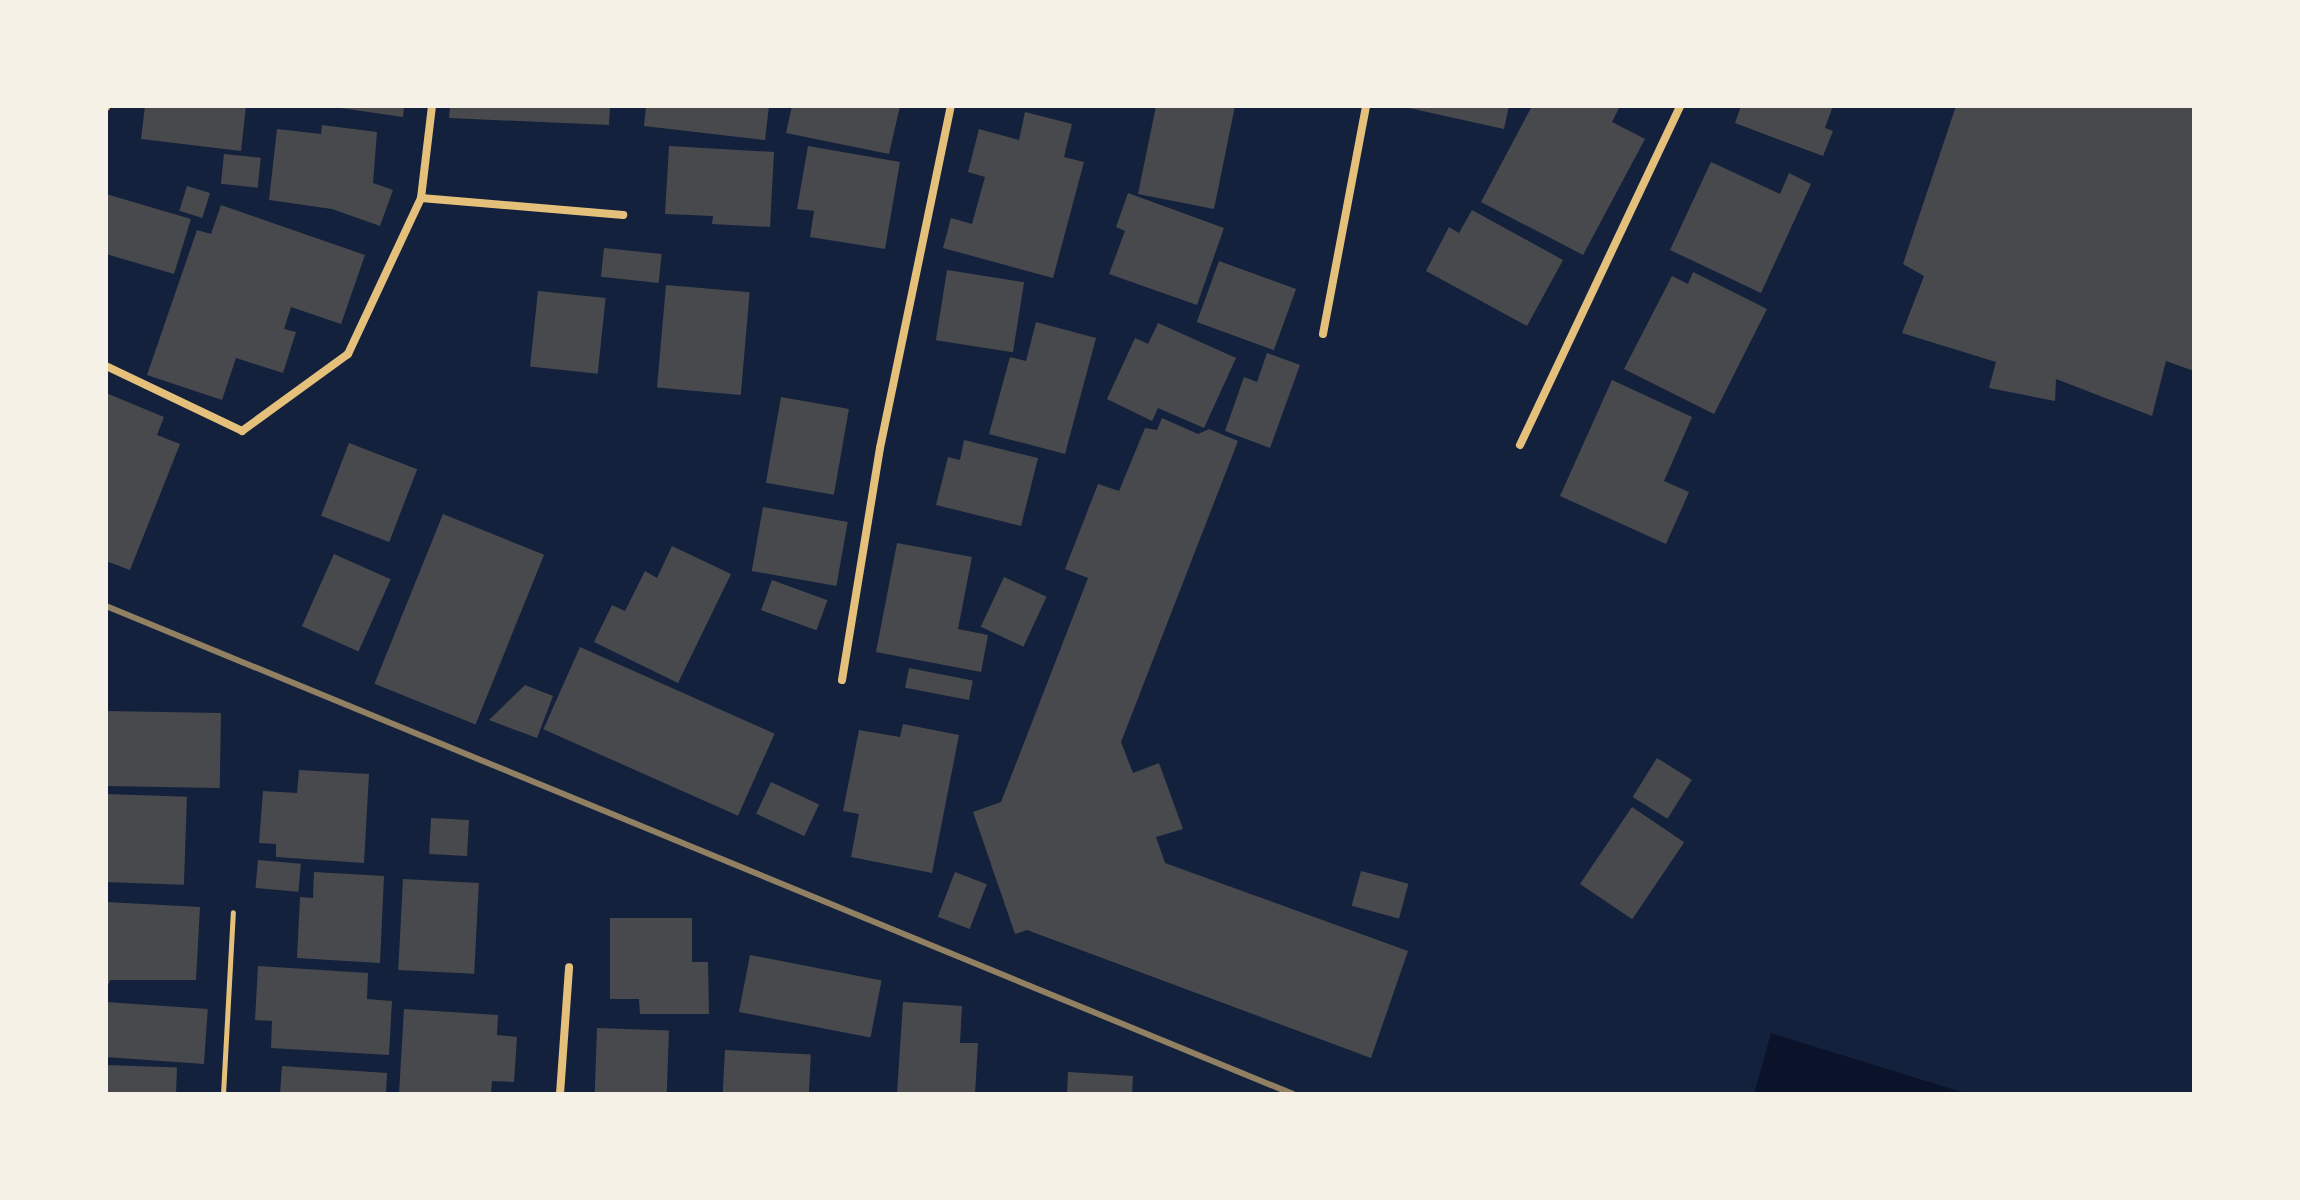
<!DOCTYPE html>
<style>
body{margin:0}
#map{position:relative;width:2300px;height:1200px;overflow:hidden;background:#14213d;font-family:Lato,sans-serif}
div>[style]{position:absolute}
.water>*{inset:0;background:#0b132b}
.building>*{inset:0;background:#48494c;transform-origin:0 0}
.path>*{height:5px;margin:-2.5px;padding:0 2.5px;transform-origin:2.5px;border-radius:2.5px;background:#e5c07b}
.minor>*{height:8px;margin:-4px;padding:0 4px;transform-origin:4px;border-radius:4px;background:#e5c07b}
.rail>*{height:6px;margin:-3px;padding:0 3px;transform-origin:3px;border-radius:3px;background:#918062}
span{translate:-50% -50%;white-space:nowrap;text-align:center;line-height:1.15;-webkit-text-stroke:8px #f6f1e7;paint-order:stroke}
.frame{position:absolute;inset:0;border:108px solid #f6f1e7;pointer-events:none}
</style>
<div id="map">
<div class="water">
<i style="clip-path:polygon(1771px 1033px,1968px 1094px,1754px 1094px)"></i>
</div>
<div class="building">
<i style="clip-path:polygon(145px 106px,246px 106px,241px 151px,141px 139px)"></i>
<i style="clip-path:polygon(327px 106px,404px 106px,403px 117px)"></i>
<i style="clip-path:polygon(450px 106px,610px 106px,609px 125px,449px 118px)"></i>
<i style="clip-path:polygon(646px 106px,769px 106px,765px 140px,644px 126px)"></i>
<i style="clip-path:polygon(792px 106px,900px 106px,889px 154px,786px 133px)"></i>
<i style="clip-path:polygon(1156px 106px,1235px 106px,1214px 209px,1138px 194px)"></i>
<i style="clip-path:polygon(1400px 106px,1509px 106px,1504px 129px)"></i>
<i style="clip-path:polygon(1532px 106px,1620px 106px,1612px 122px,1645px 139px,1583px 255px,1481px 202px)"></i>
<i style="clip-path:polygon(1741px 106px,1833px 106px,1825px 128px,1833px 131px,1823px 156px,1735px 123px)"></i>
<i style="clip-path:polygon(1956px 106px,2194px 106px,2194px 371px,2166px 361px,2152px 416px,2056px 379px,2055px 401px,1989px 388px,1996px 362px,1902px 333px,1924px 276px,1903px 264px)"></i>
<i style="clip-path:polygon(1025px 112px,1072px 124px,1064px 157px,1084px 162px,1053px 278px,943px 248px,951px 218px,972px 224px,985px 177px,968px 172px,979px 129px,1019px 140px)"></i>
<i style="clip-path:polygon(322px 125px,377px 132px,373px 183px,393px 190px,380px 226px,332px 209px,269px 200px,277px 129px,321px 134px)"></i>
<i style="clip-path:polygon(669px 146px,774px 152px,770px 227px,712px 224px,713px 216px,665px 214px)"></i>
<i style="clip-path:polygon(808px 146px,900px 162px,885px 249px,810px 237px,814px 211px,797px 209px)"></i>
<i style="left:224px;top:154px;width:37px;height:30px;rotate:6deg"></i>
<i style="clip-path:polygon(1711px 162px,1780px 194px,1789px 173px,1811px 184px,1761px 293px,1670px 250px)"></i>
<i style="left:187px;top:186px;width:24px;height:26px;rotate:17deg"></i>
<i style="clip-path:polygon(1128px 193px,1224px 228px,1197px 305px,1109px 274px,1125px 231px,1116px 227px)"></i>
<i style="clip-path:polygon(106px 194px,191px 219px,174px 274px,106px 254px)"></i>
<i style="clip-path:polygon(221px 205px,365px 255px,341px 324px,291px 307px,284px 329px,296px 332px,283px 373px,236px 358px,222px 400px,147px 375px,197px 230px,211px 234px)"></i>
<i style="clip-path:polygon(1472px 210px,1563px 260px,1527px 326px,1426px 271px,1449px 227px,1459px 233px)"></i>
<i style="left:604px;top:248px;width:58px;height:29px;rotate:6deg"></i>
<i style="left:1219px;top:261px;width:82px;height:65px;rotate:20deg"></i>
<i style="left:947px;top:270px;width:78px;height:71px;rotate:9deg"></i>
<i style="clip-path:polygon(1693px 272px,1767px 309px,1714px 414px,1624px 369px,1672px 276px,1688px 284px)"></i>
<i style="left:666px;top:285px;width:84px;height:103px;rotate:5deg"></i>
<i style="left:538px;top:291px;width:68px;height:76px;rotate:6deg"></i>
<i style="clip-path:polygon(1036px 322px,1096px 338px,1065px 454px,989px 434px,1010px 357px,1026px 361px)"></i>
<i style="clip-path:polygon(1158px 323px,1236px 358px,1204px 428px,1158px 408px,1152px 421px,1107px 399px,1135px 338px,1148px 344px)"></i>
<i style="clip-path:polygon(1267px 353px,1300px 365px,1270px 448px,1225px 431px,1244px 377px,1257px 382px)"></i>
<i style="clip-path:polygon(1612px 380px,1692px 417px,1664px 481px,1689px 492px,1666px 544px,1560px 496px)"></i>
<i style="clip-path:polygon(106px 393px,164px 417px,157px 435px,180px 444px,130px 570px,106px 561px)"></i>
<i style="left:781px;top:397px;width:69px;height:87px;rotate:10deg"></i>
<i style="clip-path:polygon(1162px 418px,1198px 434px,1209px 429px,1238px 441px,1121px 742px,1133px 773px,1159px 763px,1183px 829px,1156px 837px,1165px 863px,1408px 951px,1371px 1058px,1027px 930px,1015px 934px,973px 812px,1001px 802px,1088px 578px,1065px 569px,1098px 484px,1119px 491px,1145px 428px,1157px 430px)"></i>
<i style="clip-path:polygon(964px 440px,1038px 458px,1021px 526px,936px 505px,948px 457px,960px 460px)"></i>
<i style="left:349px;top:443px;width:73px;height:78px;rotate:21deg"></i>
<i style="left:763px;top:507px;width:86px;height:65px;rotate:10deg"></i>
<i style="left:443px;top:514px;width:109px;height:183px;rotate:22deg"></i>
<i style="clip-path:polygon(897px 543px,972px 557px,958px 629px,988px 635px,981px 672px,876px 652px)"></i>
<i style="clip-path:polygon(672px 546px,731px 574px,678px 683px,594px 642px,612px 605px,625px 611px,645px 571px,657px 578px)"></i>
<i style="left:334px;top:554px;width:62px;height:79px;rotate:24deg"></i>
<i style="left:1004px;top:577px;width:47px;height:55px;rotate:25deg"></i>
<i style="left:772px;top:580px;width:59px;height:32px;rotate:20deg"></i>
<i style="left:580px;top:647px;width:213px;height:90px;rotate:24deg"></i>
<i style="left:909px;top:668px;width:65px;height:20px;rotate:11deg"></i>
<i style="clip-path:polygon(525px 685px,553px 696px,537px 738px,489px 720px)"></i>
<i style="left:106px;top:711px;width:115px;height:75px;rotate:1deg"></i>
<i style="clip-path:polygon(903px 724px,959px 735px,932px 873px,851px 857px,859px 814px,843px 811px,859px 730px,900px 737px)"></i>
<i style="left:1657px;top:758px;width:41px;height:46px;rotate:32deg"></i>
<i style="clip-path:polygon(299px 770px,369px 774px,364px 863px,276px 857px,276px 844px,259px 843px,263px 791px,297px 793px)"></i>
<i style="left:771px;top:782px;width:53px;height:35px;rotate:25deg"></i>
<i style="left:106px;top:794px;width:81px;height:88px;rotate:2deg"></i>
<i style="left:1632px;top:807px;width:63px;height:93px;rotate:34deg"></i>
<i style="left:431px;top:818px;width:38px;height:36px;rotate:3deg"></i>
<i style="left:258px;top:860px;width:43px;height:28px;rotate:5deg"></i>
<i style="left:1361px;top:871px;width:49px;height:36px;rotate:15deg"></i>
<i style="clip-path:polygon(314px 872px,384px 876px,380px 963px,297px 958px,300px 897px,313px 898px)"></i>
<i style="left:955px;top:872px;width:34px;height:48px;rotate:21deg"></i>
<i style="left:403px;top:879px;width:76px;height:91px;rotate:3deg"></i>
<i style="clip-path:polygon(106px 902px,200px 907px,196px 980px,110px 980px,106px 991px)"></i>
<i style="clip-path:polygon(610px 918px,692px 918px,692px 962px,708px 962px,709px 1014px,640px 1014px,639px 999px,610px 999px)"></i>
<i style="left:750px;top:955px;width:134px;height:58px;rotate:11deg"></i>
<i style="clip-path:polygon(258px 966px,368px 973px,367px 999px,392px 1001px,389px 1055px,271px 1048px,272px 1021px,255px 1020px)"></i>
<i style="left:106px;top:1002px;width:102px;height:55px;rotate:4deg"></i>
<i style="clip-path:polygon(903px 1002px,962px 1006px,960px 1043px,978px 1043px,975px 1094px,897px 1094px)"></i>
<i style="clip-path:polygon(404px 1009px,498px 1015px,497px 1035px,517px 1037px,514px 1082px,492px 1081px,491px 1094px,399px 1094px)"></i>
<i style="left:597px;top:1028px;width:72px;height:66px;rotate:2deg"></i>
<i style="left:725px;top:1050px;width:86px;height:44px;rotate:3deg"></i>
<i style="left:106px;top:1065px;width:71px;height:29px;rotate:2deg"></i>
<i style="clip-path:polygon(282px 1066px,387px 1073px,386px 1094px,280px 1094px)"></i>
<i style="clip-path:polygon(1068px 1072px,1133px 1076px,1132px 1094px,1067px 1094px)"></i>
</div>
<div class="path">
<i style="left:223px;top:1094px;width:182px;rotate:-86.9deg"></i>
</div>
<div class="minor">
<i style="left:106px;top:107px;width:1px;rotate:-90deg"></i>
<i style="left:421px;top:198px;width:203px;rotate:4.8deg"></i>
<i style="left:1323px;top:334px;width:232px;rotate:-79.3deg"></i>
<i style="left:106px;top:366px;width:151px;rotate:25.5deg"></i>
<i style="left:242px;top:431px;width:131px;rotate:-36deg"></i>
<i style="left:348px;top:354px;width:172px;rotate:-64.9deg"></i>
<i style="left:421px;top:198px;width:93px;rotate:-83.2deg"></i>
<i style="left:1520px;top:445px;width:375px;rotate:-64.7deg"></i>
<i style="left:842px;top:680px;width:235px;rotate:-80.7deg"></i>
<i style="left:880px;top:448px;width:349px;rotate:-78.3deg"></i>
<i style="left:560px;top:1094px;width:127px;rotate:-85.9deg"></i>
</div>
<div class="rail">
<i style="left:106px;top:606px;width:1283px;rotate:22.35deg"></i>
</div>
<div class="frame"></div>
</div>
